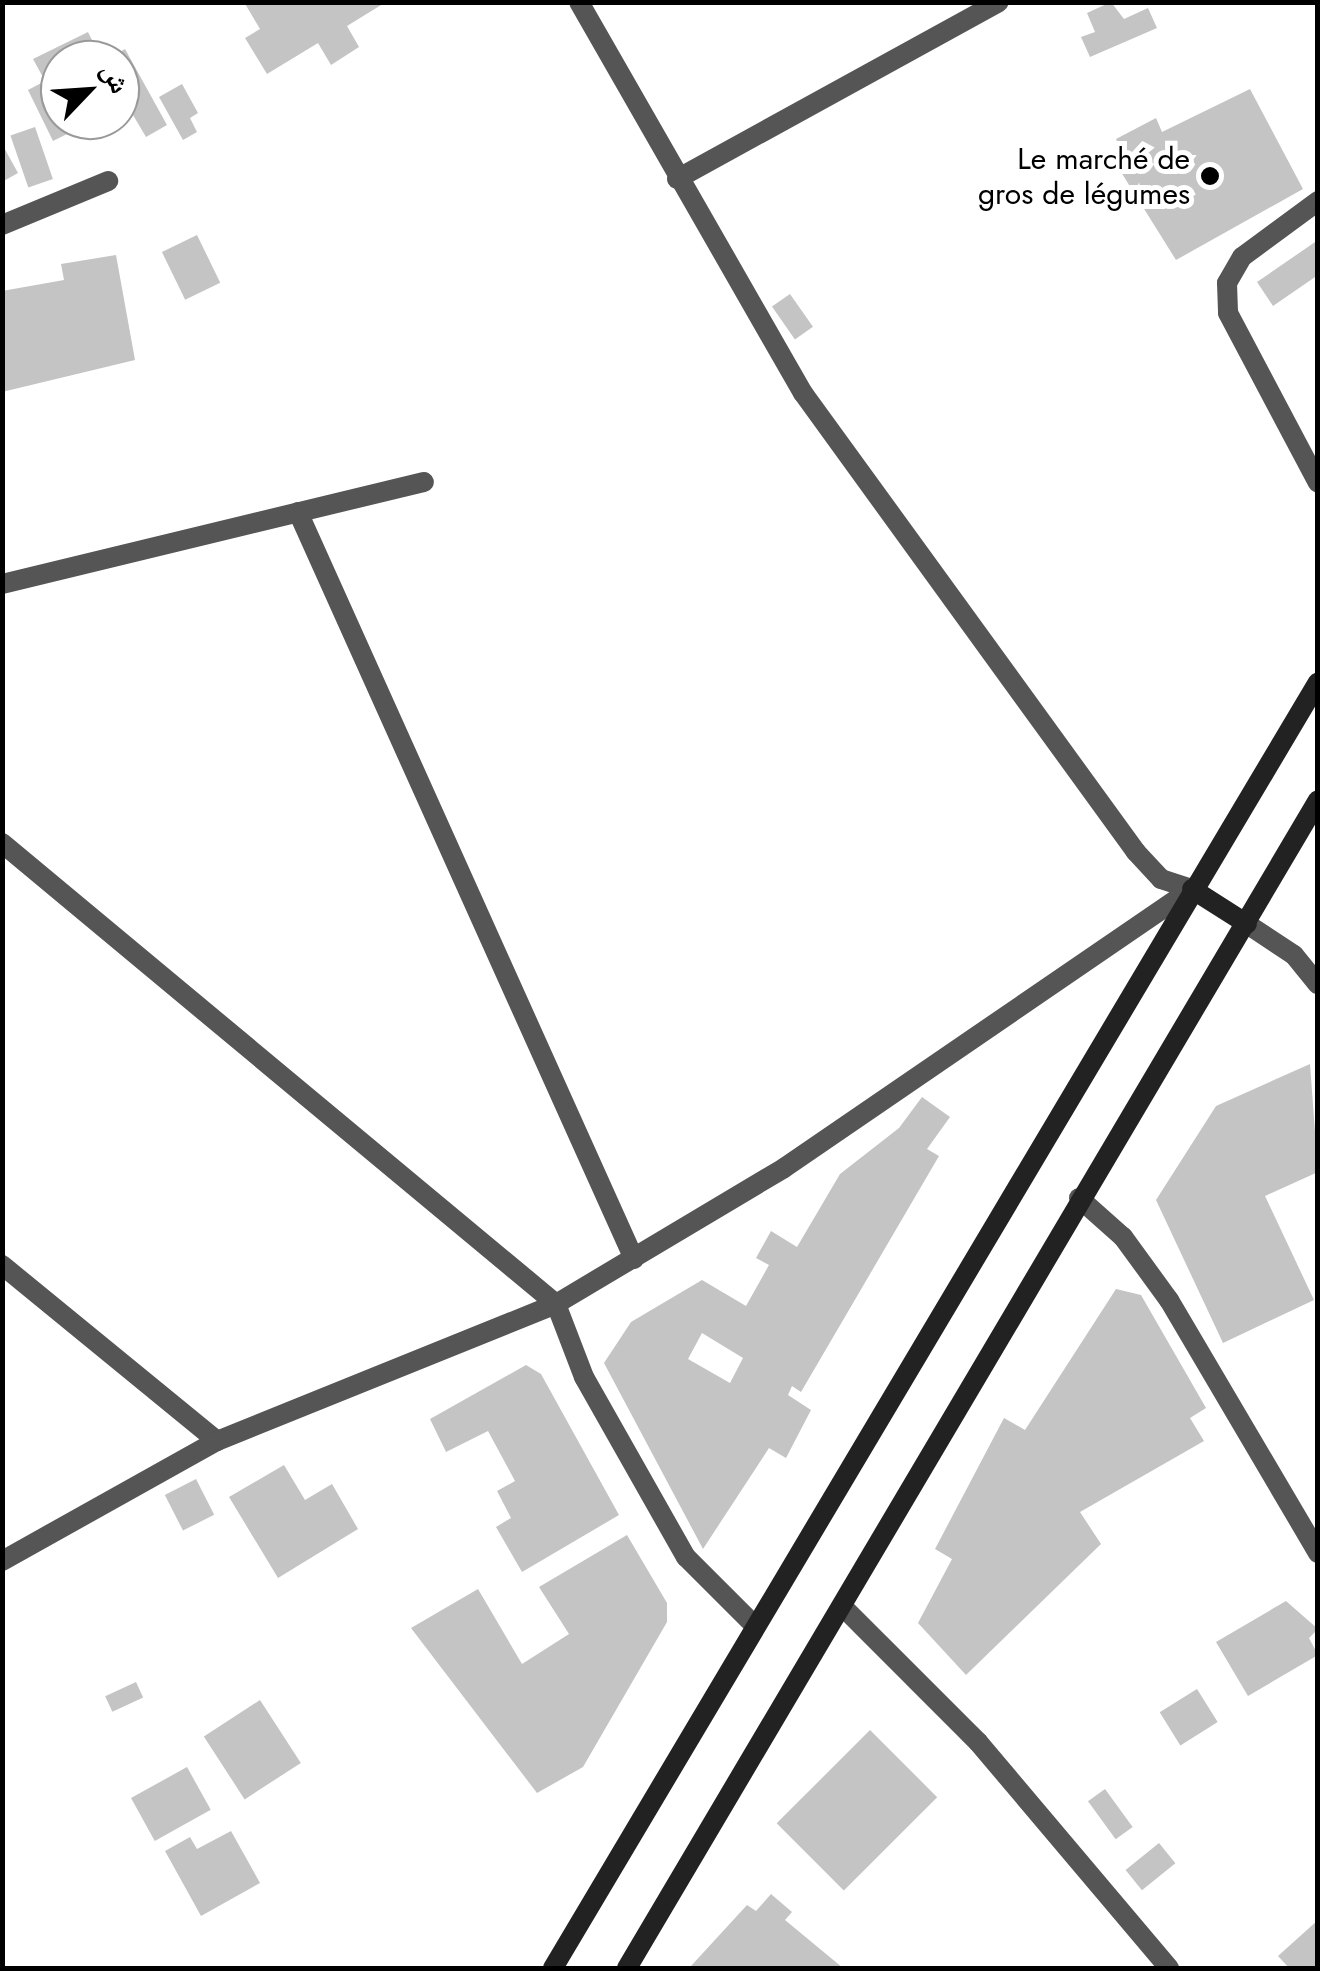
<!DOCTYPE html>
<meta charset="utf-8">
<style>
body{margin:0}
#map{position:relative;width:1320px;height:1971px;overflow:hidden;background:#fff;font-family:Jost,"Noto Naskh Arabic",sans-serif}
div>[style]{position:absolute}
.building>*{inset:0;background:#c4c4c4;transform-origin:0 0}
.minor>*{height:20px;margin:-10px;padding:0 10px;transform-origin:10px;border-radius:10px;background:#555}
.secondary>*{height:20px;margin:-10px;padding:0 10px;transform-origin:10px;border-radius:10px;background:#222}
.dots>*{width:28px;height:28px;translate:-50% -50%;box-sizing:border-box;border:5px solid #fff;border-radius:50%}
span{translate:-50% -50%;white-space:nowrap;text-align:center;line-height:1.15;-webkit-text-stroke:10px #fff;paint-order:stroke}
.poi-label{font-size:30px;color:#000}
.right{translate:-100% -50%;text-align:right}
.frame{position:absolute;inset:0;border:5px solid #000;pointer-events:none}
.north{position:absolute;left:40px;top:40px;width:100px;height:100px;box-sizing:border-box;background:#fff;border:2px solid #999;border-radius:50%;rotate:65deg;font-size:28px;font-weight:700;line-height:40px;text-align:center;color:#000}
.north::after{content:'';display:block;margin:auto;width:35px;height:45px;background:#000;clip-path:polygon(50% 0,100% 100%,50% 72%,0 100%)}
</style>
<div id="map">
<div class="building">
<i style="clip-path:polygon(244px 2px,386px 2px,347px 26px,359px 47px,331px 65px,318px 43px,267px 74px,245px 38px,260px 29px)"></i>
<i style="clip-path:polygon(1111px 2px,1124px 19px,1148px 8px,1157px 28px,1090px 57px,1081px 37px,1095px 32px,1087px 13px)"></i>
<i style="clip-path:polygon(88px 32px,102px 60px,60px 60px,60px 120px,95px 120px,53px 141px,28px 90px,45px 81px,33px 59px)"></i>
<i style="clip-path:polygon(125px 49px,167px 125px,146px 137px,120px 93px,120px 60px,106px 60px)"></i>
<i style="clip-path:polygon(182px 84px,198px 113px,190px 118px,197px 132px,183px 140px,159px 97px)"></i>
<i style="clip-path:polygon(1250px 89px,1303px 189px,1176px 260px,1116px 164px,1125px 159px,1116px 139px,1156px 118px,1162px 132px)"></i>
<i style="left:35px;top:127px;width:55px;height:26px;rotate:71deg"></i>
<i style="clip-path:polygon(2px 144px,18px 173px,2px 182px)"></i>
<i style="left:197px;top:235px;width:53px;height:39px;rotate:64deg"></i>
<i style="clip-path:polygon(1318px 240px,1318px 275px,1273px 306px,1257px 282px)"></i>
<i style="clip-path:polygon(116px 255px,135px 360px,2px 392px,2px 291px,64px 280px,61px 264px)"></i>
<i style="left:790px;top:294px;width:40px;height:22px;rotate:55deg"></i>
<i style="clip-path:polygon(1310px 1064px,1318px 1172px,1265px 1196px,1314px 1300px,1223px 1343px,1156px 1200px,1216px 1106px)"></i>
<i style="clip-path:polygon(evenodd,922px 1097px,950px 1117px,927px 1149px,939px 1156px,801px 1392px,792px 1386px,788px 1395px,811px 1410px,786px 1458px,769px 1448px,703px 1549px,604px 1363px,631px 1322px,702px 1280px,746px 1306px,769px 1265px,756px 1258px,771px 1231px,797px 1247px,840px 1174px,899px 1128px,922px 1097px,702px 1333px,743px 1358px,730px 1383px,688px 1359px,702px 1333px)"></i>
<i style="clip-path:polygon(1116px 1289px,1141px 1295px,1206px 1408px,1190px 1418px,1204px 1441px,1080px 1512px,1101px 1544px,966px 1675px,918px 1623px,952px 1559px,935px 1549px,1004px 1418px,1025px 1430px)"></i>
<i style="clip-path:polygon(526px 1365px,541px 1374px,619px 1515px,522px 1572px,496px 1527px,511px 1518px,497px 1491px,515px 1481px,488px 1431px,446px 1452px,430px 1419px)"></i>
<i style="clip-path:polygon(284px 1465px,305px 1500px,332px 1484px,358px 1529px,278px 1578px,229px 1497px)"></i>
<i style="left:196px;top:1479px;width:40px;height:35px;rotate:63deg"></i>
<i style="clip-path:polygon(627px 1535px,667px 1603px,667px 1622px,583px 1767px,537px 1793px,411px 1628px,478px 1589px,522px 1664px,569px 1634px,539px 1587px)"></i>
<i style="clip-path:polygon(1286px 1601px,1318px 1629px,1309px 1638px,1318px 1655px,1248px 1696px,1216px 1642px)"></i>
<i style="left:136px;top:1682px;width:17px;height:34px;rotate:65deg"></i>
<i style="left:1197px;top:1689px;width:39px;height:44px;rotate:58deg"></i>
<i style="left:260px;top:1700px;width:75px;height:67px;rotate:57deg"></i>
<i style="left:870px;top:1730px;width:95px;height:132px;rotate:45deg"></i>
<i style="left:187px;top:1767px;width:49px;height:64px;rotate:61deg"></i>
<i style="left:1105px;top:1789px;width:47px;height:21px;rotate:54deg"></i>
<i style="clip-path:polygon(231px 1831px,260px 1883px,201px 1916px,165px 1851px,190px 1837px,197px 1849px)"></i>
<i style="left:1159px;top:1843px;width:26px;height:43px;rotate:51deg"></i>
<i style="clip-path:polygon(771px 1894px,792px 1912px,785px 1920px,843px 1968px,691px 1966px,747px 1905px,756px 1911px)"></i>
<i style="clip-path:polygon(1318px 1920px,1318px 1968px,1289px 1968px,1278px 1956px)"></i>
</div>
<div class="minor">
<i style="left:579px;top:2px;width:451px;rotate:60.2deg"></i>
<i style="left:803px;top:393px;width:567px;rotate:54.04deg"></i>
<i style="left:1136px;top:852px;width:37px;rotate:47deg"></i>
<i style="left:1161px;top:879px;width:33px;rotate:18deg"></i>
<i style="left:677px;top:179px;width:367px;rotate:-28.8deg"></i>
<i style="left:1318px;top:201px;width:94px;rotate:143.6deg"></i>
<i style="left:1242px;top:257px;width:30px;rotate:120deg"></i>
<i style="left:1227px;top:283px;width:30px;rotate:88deg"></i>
<i style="left:1228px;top:313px;width:192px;rotate:62.1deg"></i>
<i style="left:2px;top:225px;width:115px;rotate:-22.5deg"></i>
<i style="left:298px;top:512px;width:819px;rotate:65.78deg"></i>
<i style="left:2px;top:584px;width:434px;rotate:-13.6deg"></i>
<i style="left:2px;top:843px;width:721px;rotate:39.76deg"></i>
<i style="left:556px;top:1304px;width:78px;rotate:69deg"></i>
<i style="left:584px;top:1377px;width:207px;rotate:60.5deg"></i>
<i style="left:686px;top:1557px;width:98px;rotate:45deg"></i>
<i style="left:1247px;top:924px;width:56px;rotate:33.4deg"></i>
<i style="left:1294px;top:955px;width:38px;rotate:51deg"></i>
<i style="left:1079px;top:1198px;width:59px;rotate:41.6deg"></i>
<i style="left:1123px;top:1237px;width:78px;rotate:53.9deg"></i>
<i style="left:1169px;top:1300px;width:294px;rotate:59.5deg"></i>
<i style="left:2px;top:1265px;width:278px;rotate:39.3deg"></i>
<i style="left:2px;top:1561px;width:246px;rotate:-29.2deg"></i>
<i style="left:217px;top:1441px;width:366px;rotate:-22deg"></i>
<i style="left:556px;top:1304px;width:265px;rotate:-30.8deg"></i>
<i style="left:784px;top:1168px;width:494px;rotate:-34.4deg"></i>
<i style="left:844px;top:1608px;width:190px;rotate:45deg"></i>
<i style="left:978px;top:1742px;width:296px;rotate:49.8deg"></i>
</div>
<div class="secondary">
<i style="left:1192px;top:889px;width:65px;rotate:32.5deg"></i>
<i style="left:553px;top:1968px;width:1496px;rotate:-59.25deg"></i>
<i style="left:627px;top:1968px;width:1357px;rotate:-59.39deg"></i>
</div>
<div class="dots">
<i style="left:1210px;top:176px;background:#000"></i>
</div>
<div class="poi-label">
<span class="right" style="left:1190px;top:176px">Le marché de<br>gros de légumes</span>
</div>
<div class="frame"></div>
<div class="north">ش</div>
</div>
